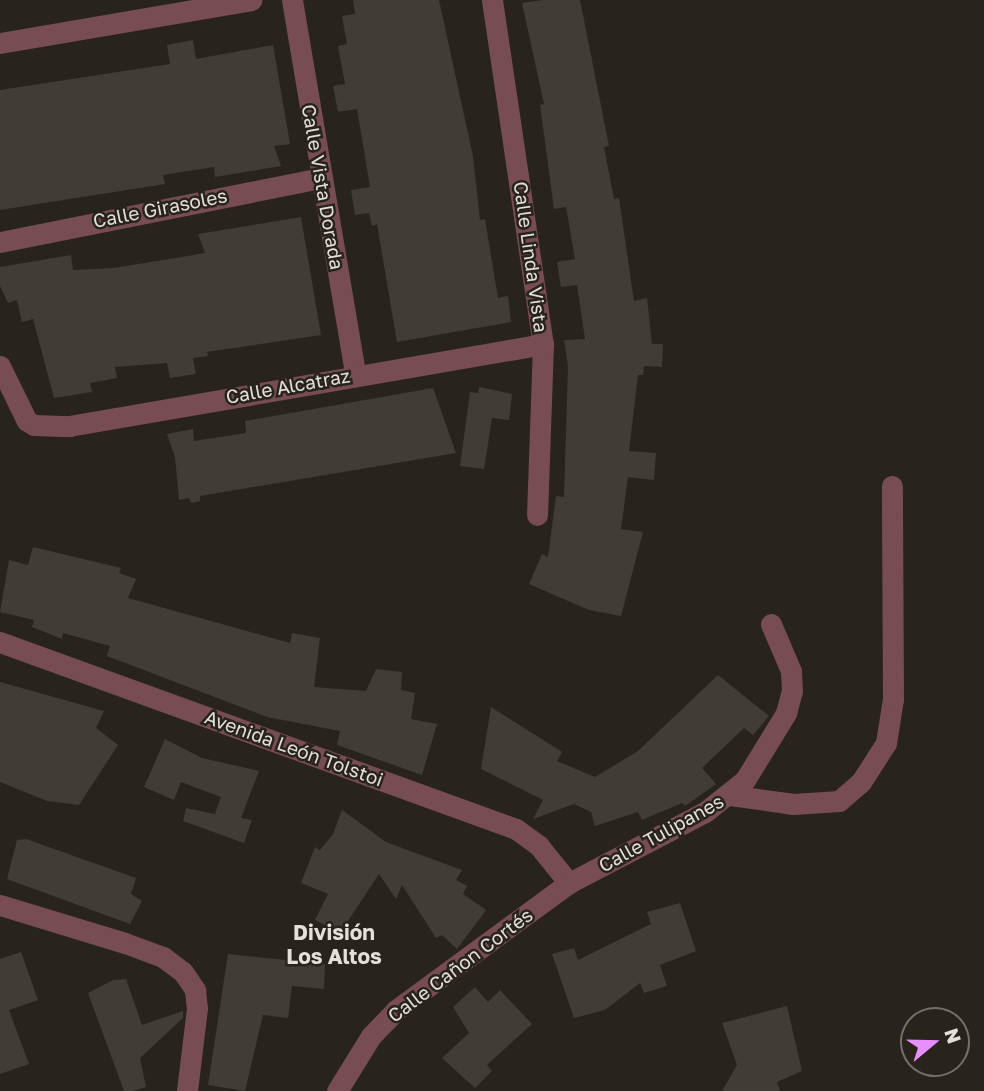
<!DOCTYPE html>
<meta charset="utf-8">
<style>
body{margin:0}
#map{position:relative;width:984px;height:1091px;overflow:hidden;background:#28231d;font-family:"Golos Text",sans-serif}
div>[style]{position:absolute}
.building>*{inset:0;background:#423c36}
.minor>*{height:21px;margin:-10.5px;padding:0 10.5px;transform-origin:10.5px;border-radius:10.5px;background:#774d53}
span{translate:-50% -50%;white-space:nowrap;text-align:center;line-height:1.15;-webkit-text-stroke:5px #28231d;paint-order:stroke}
.street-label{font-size:19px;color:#e3e0dc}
.neighbourhood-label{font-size:21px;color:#e3e0dc;font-weight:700}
.north{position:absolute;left:900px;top:1007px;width:70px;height:70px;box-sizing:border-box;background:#28231d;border:2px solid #736f69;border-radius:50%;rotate:71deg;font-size:19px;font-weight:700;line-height:28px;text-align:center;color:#e3e0dc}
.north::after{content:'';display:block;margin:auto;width:24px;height:32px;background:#e88eff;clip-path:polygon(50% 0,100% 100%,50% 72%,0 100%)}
</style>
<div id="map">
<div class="building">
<i style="clip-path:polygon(353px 0,439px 0,473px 156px,480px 220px,485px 219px,498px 298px,508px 296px,511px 322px,397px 342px,377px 224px,372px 226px,369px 213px,355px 215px,351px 190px,370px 187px,357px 109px,338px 112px,333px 86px,345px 84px,338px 46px,347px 44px,342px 16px,355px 14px)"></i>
<i style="clip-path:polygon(542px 0,580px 0,609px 146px,604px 147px,614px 199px,619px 198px,634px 301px,647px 298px,652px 344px,663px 344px,662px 367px,644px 366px,643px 375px,638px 375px,629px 451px,656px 453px,654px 480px,628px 477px,621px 529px,643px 532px,621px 616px,589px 610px,529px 584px,542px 554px,548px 557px,556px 496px,564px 497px,568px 366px,564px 340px,585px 339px,577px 285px,561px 287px,557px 262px,575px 259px,566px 207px,554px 209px,540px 105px,544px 104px,522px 3px)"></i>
<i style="clip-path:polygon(193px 40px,196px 59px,273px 45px,290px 144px,274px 146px,281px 166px,215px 177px,214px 167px,163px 175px,165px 184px,0 210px,0 90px,170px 64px,167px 45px)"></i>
<i style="clip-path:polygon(301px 217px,321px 335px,207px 352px,208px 356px,193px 358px,196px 374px,170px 378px,167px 363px,115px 367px,117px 378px,90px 383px,92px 392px,54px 398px,33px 319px,22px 322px,17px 300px,8px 303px,0 286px,0 267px,71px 255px,73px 270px,113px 268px,188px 256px,205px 253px,198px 234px)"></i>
<i style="clip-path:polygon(479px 387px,512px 394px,509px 420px,492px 418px,484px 469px,460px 466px,470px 392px,478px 393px)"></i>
<i style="clip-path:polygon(433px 388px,456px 453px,200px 496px,200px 501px,191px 503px,189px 498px,179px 500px,175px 457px,167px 434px,193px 429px,194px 441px,246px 433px,245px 421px)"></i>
<i style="clip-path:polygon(33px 547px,121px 568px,119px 573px,136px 579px,128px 598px,290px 643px,292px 633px,320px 638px,314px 687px,366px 691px,376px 669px,402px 672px,401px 690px,415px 693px,411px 719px,437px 724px,422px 775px,337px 745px,340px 731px,267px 717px,107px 656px,110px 646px,63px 633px,62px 639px,32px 627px,34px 620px,0 612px,9px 560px,28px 565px)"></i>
<i style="clip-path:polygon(718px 675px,769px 716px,753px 735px,744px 728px,702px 768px,716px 784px,685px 806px,682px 803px,642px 820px,638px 812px,595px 826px,591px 812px,574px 804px,533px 819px,543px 800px,481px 769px,491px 707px,562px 752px,557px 761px,595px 777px,638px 751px)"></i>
<i style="clip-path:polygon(0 682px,104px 711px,96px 728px,118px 745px,79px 805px,47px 801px,0 782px)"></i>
<i style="clip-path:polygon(165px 739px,202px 758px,259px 771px,241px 818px,252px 820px,244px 843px,183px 821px,186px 808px,215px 814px,221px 797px,181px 782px,174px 800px,144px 787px)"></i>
<i style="clip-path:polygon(342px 810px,386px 842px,462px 870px,456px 880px,467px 886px,463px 894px,486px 910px,457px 949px,442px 935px,436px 938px,402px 885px,396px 899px,379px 874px,340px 933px,315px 920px,328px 894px,301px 883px,315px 847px,320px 850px,333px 834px)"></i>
<i style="clip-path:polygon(26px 839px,136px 878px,131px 894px,142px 901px,130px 924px,7px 879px,17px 840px)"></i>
<i style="clip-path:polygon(680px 903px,696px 951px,660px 965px,667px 986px,644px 993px,640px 983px,605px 1010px,574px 1018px,552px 954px,574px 948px,578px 960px,651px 924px,647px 912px)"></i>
<i style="clip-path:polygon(21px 952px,38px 1000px,9px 1010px,29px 1064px,0 1074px,0 959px)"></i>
<i style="clip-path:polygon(228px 954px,325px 964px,324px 989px,292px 986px,288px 1018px,263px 1015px,245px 1091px,208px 1085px)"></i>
<i style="clip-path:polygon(126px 979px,142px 1025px,183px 1011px,183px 1018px,140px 1058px,146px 1087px,133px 1091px,124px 1091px,88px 993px,113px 980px)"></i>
<i style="clip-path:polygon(475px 987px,488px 1002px,500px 990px,532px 1024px,487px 1065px,492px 1071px,475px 1088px,442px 1058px,469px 1033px,453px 1007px)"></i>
<i style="clip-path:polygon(787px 1006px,802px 1071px,777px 1082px,780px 1091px,722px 1091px,737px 1065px,722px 1023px)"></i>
</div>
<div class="minor">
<i style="left:292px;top:0;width:379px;rotate:80.4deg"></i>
<i style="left:492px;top:0;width:348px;rotate:81.6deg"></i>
<i style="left:543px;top:344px;width:171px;rotate:92deg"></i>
<i style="left:0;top:43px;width:255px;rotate:-9.7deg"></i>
<i style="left:0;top:242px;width:327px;rotate:-11.3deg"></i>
<i style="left:0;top:366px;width:61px;rotate:63.9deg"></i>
<i style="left:27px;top:421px;width:8px;rotate:30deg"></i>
<i style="left:34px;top:425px;width:35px;rotate:2deg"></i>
<i style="left:69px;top:426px;width:481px;rotate:-9.8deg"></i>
<i style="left:0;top:642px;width:549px;rotate:19.92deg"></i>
<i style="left:516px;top:829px;width:29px;rotate:36deg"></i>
<i style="left:539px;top:846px;width:48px;rotate:51deg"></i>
<i style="left:730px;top:795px;width:64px;rotate:8.1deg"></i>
<i style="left:793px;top:804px;width:46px;rotate:-3.7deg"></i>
<i style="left:839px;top:801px;width:29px;rotate:-41deg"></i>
<i style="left:861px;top:782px;width:46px;rotate:-57.3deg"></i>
<i style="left:886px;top:743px;width:45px;rotate:-81deg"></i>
<i style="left:893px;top:699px;width:213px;rotate:-90.3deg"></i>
<i style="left:0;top:905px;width:131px;rotate:16.9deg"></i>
<i style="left:125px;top:943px;width:40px;rotate:20.2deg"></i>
<i style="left:163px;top:957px;width:25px;rotate:37deg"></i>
<i style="left:183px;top:972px;width:22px;rotate:56deg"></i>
<i style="left:195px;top:990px;width:18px;rotate:84deg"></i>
<i style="left:197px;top:1008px;width:84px;rotate:96.9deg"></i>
<i style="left:337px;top:1091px;width:65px;rotate:-58.3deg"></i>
<i style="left:371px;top:1036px;width:36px;rotate:-46deg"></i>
<i style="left:396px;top:1010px;width:215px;rotate:-36.3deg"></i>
<i style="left:569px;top:883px;width:153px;rotate:-27.6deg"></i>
<i style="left:705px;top:812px;width:51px;rotate:-38.7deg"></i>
<i style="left:745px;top:780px;width:79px;rotate:-58.5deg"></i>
<i style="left:786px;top:713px;width:23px;rotate:-75deg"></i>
<i style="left:792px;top:691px;width:20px;rotate:-93deg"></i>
<i style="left:791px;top:671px;width:51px;rotate:-113.1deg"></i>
</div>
<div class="street-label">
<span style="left:323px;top:187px;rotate:80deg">Calle Vista Dorada</span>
<span style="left:160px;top:208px;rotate:-11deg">Calle Girasoles</span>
<span style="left:531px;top:257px;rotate:82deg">Calle Linda Vista</span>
<span style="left:288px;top:386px;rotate:-10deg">Calle Alcatraz</span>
<span style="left:294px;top:748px;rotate:20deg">Avenida León Tolstoi</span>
<span style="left:661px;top:833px;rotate:-29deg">Calle Tulipanes</span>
<span style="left:460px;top:965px;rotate:-37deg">Calle Cañon Cortés</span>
</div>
<div class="neighbourhood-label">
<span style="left:334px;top:944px">División<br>Los Altos</span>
</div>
<div class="north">N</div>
</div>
